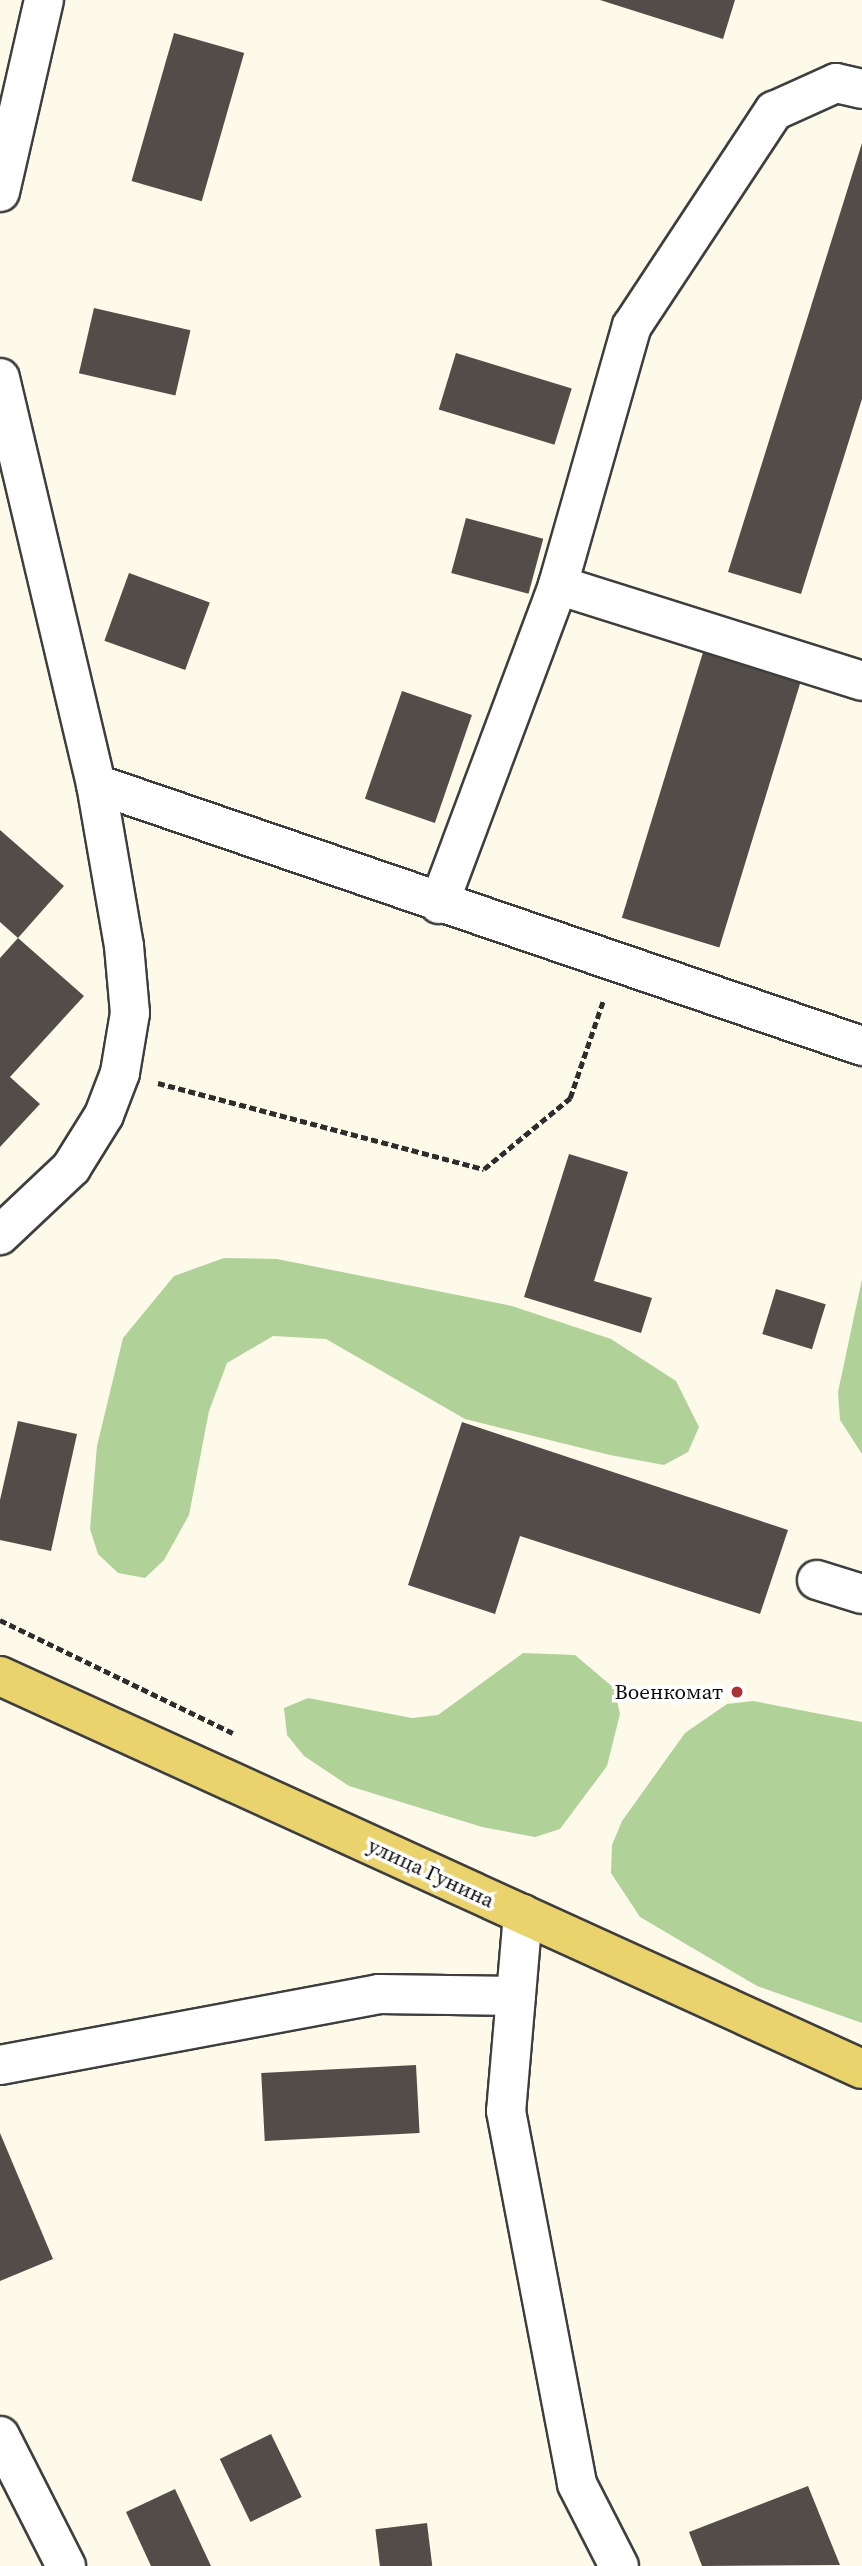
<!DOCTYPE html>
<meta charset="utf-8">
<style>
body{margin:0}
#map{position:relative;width:862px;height:2566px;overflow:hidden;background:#fdfaea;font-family:"Source Serif 4",serif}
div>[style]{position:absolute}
.forest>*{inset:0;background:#b0d299}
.building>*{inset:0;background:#524d48;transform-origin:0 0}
.path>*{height:4.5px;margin-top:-2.25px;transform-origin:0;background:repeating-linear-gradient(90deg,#2d2d2d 0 7px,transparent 0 10.5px)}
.roads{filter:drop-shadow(2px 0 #3e3e3e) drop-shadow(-2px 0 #3e3e3e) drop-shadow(0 2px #3e3e3e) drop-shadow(0 -2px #3e3e3e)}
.minor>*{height:38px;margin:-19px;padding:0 19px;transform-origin:19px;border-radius:19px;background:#fff}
.major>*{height:38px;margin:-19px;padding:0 19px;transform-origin:19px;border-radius:19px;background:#ead36d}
.dots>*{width:19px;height:19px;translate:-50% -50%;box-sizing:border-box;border:4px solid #fff;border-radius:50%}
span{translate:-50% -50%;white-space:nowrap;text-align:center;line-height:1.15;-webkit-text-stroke:7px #fff;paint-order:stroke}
.poi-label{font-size:21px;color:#0b0b0b}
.right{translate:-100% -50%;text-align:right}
.street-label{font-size:21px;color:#0b0b0b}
</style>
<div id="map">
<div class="forest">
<i style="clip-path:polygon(224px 1258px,277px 1259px,512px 1306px,611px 1339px,676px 1381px,699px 1427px,688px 1452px,664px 1465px,610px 1455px,465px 1419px,326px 1339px,273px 1336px,227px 1363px,209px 1411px,189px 1515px,164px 1560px,145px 1578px,118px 1573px,98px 1554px,90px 1529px,97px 1446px,123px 1338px,174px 1276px)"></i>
<i style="clip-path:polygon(862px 1279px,862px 1454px,840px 1420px,838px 1392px)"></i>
<i style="clip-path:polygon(523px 1653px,575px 1655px,614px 1688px,620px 1714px,607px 1766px,560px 1829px,535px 1837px,482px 1827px,349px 1786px,304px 1756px,287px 1735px,284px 1708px,308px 1698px,412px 1718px,438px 1715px)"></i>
<i style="clip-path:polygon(753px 1701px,862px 1722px,862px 2023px,757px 1986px,640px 1917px,611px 1873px,612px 1845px,622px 1821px,685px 1733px,727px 1704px)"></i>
</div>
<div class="building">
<i style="clip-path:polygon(600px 0,735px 0,723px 39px)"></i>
<i style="left:174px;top:33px;width:73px;height:154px;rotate:16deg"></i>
<i style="clip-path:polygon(862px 143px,862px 399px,801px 594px,728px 572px)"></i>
<i style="left:94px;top:308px;width:99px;height:67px;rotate:13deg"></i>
<i style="left:456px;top:353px;width:121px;height:59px;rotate:17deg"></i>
<i style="left:466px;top:518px;width:80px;height:57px;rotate:15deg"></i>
<i style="left:129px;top:573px;width:86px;height:72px;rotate:20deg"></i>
<i style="left:704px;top:649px;width:102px;height:281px;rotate:17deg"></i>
<i style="left:402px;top:691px;width:74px;height:114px;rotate:19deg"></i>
<i style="clip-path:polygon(0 830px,64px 886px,18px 938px,0 922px)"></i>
<i style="clip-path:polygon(18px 938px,84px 996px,10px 1077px,40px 1104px,0 1147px,0 958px)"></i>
<i style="clip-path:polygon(569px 1154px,628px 1172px,594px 1281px,652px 1298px,641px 1333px,524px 1297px)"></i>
<i style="left:776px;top:1289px;width:52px;height:47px;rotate:17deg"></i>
<i style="clip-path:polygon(18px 1421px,77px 1434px,51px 1551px,0 1540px,0 1500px)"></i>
<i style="clip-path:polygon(462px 1422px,788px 1530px,760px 1614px,520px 1536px,495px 1614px,408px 1585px)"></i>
<i style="left:416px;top:2065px;width:68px;height:155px;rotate:87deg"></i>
<i style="clip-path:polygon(0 2133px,53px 2259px,0 2281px)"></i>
<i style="left:271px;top:2434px;width:70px;height:57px;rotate:64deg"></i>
<i style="clip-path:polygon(808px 2486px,840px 2565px,702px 2566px,689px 2532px)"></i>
<i style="clip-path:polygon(175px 2489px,211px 2566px,151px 2566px,126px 2512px)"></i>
<i style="left:427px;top:2523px;width:43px;height:52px;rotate:83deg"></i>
</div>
<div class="path">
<i style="left:158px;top:1083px;width:337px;rotate:14.8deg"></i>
<i style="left:484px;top:1169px;width:112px;rotate:-39.5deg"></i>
<i style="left:570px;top:1098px;width:102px;rotate:-71.2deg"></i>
<i style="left:0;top:1620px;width:259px;rotate:25.9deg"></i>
</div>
<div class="roads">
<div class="minor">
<i style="left:0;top:192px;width:197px;rotate:-77.1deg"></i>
<i style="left:0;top:378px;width:417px;rotate:76.7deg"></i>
<i style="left:96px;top:784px;width:164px;rotate:80.2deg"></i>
<i style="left:124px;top:946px;width:67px;rotate:84.9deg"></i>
<i style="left:130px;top:1013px;width:61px;rotate:99.5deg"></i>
<i style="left:120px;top:1073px;width:45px;rotate:110.9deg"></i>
<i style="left:104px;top:1115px;width:62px;rotate:121.9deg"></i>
<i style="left:71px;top:1168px;width:98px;rotate:136.7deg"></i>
<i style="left:558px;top:585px;width:269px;rotate:-74.1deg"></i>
<i style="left:632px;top:326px;width:258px;rotate:-56.6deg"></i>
<i style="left:774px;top:111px;width:68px;rotate:-24.3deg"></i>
<i style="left:836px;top:83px;width:27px;rotate:13deg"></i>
<i style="left:96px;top:784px;width:810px;rotate:18.88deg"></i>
<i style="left:439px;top:904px;width:340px;rotate:-69.5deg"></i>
<i style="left:558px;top:585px;width:319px;rotate:17.5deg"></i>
<i style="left:817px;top:1580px;width:47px;rotate:17.3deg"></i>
<i style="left:523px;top:1914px;width:198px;rotate:94.9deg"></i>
<i style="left:506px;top:2111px;width:380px;rotate:79.2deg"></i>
<i style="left:577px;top:2484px;width:92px;rotate:62.9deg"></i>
<i style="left:0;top:2065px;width:386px;rotate:-10.6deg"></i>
<i style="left:379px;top:1994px;width:137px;rotate:0.8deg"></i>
<i style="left:0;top:2436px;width:146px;rotate:63.1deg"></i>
</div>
<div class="major">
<i style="left:0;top:1676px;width:947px;rotate:24.51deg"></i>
</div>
</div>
<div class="dots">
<i style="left:737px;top:1692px;background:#ac3232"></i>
</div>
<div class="poi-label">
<span class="right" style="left:723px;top:1692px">Военкомат</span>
</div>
<div class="street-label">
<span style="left:431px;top:1873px;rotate:25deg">улица Гунина</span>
</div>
</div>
